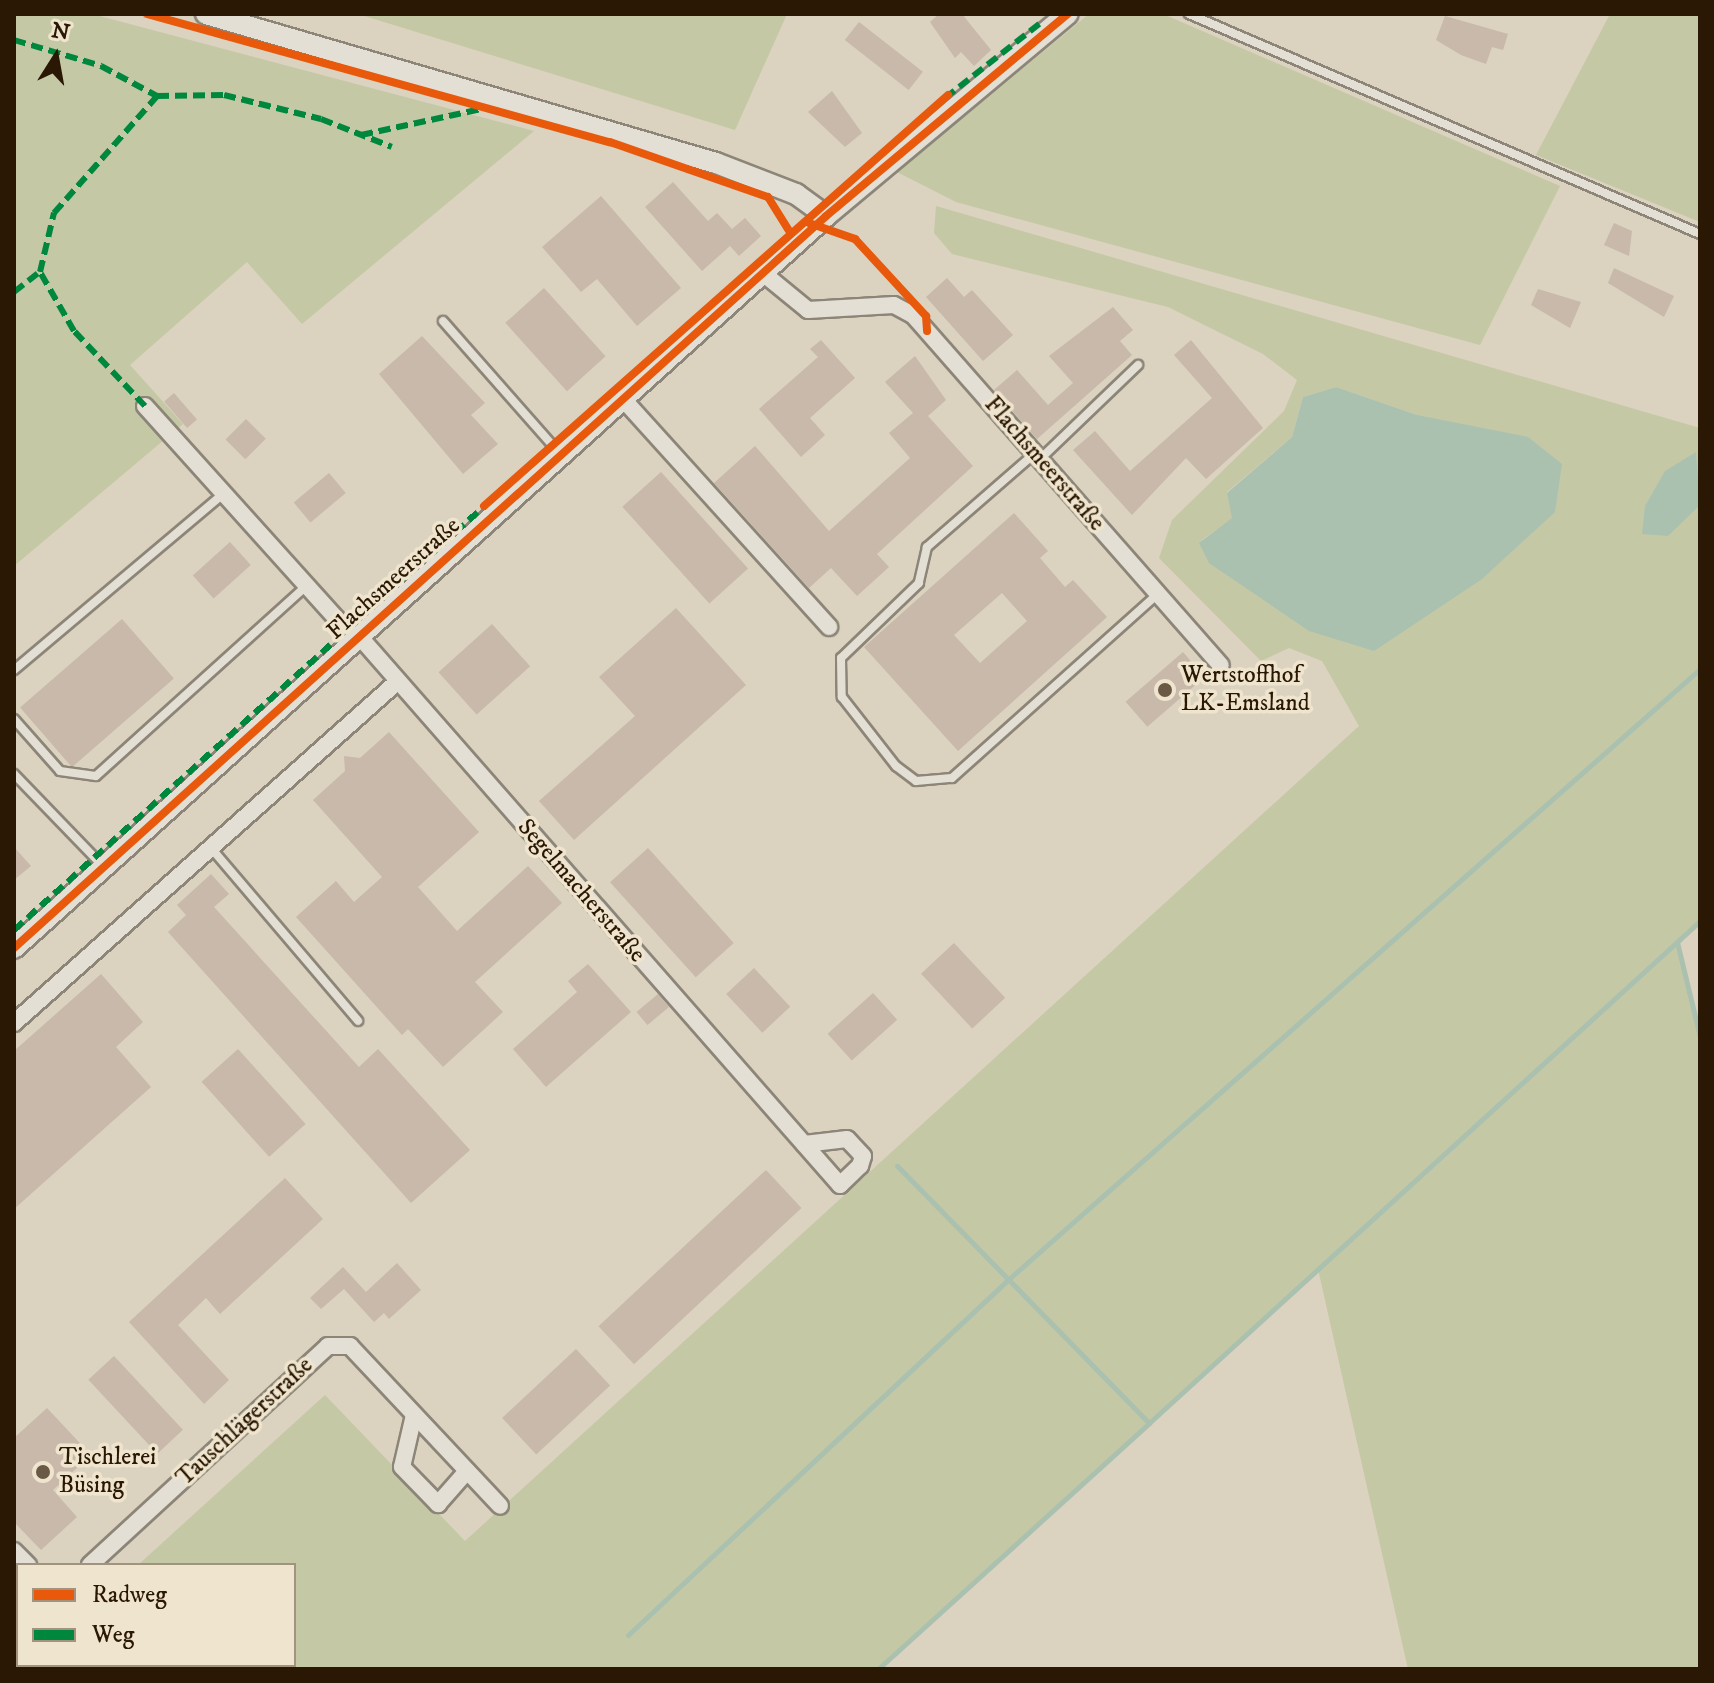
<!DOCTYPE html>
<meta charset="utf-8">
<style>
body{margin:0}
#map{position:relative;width:1714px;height:1683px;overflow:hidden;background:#dbd2bf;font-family:"IM FELL DW Pica",serif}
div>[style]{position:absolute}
.green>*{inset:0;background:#c4c8a5}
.water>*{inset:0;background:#abc1b0}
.stream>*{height:5px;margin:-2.5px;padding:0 2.5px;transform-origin:2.5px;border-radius:2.5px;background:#abc1b0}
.building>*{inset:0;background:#c8b9ab;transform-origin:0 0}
.roads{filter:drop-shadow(2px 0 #8c8578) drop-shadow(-2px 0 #8c8578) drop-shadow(0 2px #8c8578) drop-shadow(0 -2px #8c8578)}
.service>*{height:8px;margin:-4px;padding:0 4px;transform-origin:4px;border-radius:4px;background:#e3dfd5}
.minor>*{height:16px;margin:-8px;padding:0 8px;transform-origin:8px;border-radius:8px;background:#e3dfd5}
.tertiary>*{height:20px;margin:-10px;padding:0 10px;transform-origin:10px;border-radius:10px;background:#e3dfd5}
.quiet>*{height:6px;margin-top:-3px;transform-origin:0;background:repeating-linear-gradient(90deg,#00873e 0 12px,transparent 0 18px)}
.cycleway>*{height:8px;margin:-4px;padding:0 4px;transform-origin:4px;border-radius:4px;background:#e8590c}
.dots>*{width:22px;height:22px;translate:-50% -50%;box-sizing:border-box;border:4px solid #efe5ce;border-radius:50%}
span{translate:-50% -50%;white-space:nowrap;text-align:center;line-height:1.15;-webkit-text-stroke:7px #efe5ce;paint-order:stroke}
.street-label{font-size:24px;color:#2b1804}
.poi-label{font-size:24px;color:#2b1804}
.left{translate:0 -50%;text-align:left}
.frame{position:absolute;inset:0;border:16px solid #2b1804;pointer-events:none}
.legend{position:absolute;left:16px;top:1563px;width:280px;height:104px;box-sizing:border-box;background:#efe5ce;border:2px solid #a1937d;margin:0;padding:10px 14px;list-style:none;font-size:24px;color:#2b1804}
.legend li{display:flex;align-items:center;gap:16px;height:40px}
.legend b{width:40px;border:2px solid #a1937d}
.north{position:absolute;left:16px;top:16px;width:80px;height:80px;-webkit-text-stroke:6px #efe5ce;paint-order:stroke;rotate:11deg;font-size:22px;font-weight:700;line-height:32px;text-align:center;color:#2b1804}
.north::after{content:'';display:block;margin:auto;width:28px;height:36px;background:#2b1804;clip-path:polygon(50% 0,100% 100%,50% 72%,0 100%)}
</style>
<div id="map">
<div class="green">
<i style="clip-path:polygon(14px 14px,92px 14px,534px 131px,302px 324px,247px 262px,130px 365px,183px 424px,14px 566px)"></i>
<i style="clip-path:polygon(358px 14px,787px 14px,735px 130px)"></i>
<i style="clip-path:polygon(1089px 14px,1163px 14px,1560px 186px,1480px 345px,956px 202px,897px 172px)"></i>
<i style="clip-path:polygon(1610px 14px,1700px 14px,1700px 222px,1536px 155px)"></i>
<i style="clip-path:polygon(evenodd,936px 206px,1700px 428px,1700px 921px,1677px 942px,1700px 1039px,1700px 1669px,1408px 1669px,1318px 1269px,878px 1669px,23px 1669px,294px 1665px,294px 1565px,138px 1565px,325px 1395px,465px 1541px,1359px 726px,1322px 661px,1289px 648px,1261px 661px,1159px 558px,1172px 520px,1284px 411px,1297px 380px,1263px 354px,1168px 307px,952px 254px,934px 233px,936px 206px,1336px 387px,1417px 415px,1199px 542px,1233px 518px,1227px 492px,1292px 437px,1303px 397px,1336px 387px)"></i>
</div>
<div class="water">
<i style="clip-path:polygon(1336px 387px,1417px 415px,1528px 437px,1562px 464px,1555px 512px,1482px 579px,1374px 651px,1309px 631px,1209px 563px,1199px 543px,1232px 518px,1227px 493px,1292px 437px,1303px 397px)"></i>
<i style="clip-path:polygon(1696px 452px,1700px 505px,1668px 536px,1642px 534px,1645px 506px,1665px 471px)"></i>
</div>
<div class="stream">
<i style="left:1677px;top:942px;width:98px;rotate:76.4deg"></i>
<i style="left:1149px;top:1423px;width:745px;rotate:-42.34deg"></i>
<i style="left:628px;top:1635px;width:524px;rotate:-43.07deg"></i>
<i style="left:1011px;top:1277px;width:919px;rotate:-41.43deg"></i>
<i style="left:878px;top:1669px;width:366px;rotate:-42.2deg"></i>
<i style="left:1149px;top:1423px;width:360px;rotate:-134.4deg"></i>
</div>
<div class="building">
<i style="clip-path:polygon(939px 14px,962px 14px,991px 50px,974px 66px,961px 52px,955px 58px,930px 22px)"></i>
<i style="clip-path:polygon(1445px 16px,1508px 34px,1503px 50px,1492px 47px,1486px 64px,1461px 55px,1436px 40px)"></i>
<i style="left:859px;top:22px;width:81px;height:23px;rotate:38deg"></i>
<i style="clip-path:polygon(832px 91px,862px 133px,845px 147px,808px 112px)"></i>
<i style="clip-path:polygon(673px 182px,708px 221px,717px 213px,732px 229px,745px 218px,761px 236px,739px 256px,730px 246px,702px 271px,645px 207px)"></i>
<i style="clip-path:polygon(601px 196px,681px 288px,637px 326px,597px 279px,581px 292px,542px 247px)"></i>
<i style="clip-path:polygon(1614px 223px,1632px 231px,1629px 256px,1604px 245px)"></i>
<i style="clip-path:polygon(1614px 268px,1674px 296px,1664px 317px,1608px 283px)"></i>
<i style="clip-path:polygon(947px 278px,964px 297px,972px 290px,1013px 335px,983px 361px,926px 297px)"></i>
<i style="left:544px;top:288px;width:92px;height:52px;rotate:48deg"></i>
<i style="clip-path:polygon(1538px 289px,1581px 302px,1570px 328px,1531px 305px)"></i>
<i style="clip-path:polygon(1113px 307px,1133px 330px,1120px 341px,1132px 355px,1037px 439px,994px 390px,1017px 370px,1048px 405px,1073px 383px,1049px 356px)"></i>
<i style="clip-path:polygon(422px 336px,485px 403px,471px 415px,498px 444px,463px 474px,379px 374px)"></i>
<i style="clip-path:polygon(821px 340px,855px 378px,810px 418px,825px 435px,801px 457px,759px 409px,818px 357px,810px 349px)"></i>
<i style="clip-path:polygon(1191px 340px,1263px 428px,1206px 479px,1186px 458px,1132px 515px,1073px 450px,1095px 431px,1130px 471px,1212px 398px,1174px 355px)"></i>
<i style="clip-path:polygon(915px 356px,946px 400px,928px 416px,973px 466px,877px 554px,889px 567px,857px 596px,831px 568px,809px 588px,714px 483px,755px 446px,829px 531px,910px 458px,889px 433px,913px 413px,885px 382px)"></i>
<i style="left:174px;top:393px;width:35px;height:13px;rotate:49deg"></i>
<i style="left:246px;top:419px;width:28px;height:29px;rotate:45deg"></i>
<i style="left:661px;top:472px;width:130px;height:52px;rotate:48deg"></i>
<i style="left:329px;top:473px;width:26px;height:46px;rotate:50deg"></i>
<i style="clip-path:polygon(evenodd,1014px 513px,1048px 551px,1040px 558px,1065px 587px,1073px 580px,1107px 617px,958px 751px,864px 647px,1014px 513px,1002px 593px,1027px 621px,980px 663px,954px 635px,1002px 593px)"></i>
<i style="left:230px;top:542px;width:31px;height:50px;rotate:48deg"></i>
<i style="clip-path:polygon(676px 608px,746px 685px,574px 840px,539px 801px,635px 716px,599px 677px)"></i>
<i style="left:122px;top:619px;width:79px;height:135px;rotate:49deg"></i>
<i style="left:492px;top:624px;width:57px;height:72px;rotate:48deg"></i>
<i style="left:1183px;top:652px;width:33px;height:76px;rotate:49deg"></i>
<i style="clip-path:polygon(389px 732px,479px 832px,418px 887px,457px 931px,528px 866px,562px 903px,475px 982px,503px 1012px,443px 1067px,408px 1029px,402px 1035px,296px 917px,336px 881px,354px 902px,382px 877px,313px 800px,345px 771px,344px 756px,360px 758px)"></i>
<i style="clip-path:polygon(14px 847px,31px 866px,14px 880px)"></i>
<i style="left:648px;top:848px;width:128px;height:51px;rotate:48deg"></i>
<i style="clip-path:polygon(211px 874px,229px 894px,214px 907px,359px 1067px,378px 1049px,470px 1150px,411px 1203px,168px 932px,186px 915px,177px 905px)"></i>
<i style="left:954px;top:943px;width:75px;height:45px;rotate:47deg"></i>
<i style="clip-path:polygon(588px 964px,631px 1012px,546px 1087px,513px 1049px,577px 992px,568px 981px)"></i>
<i style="left:754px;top:968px;width:53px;height:38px;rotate:47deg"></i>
<i style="clip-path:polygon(101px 974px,143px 1022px,116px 1047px,151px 1087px,14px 1209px,14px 1051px)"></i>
<i style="left:873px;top:993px;width:36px;height:61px;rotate:48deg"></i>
<i style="left:658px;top:994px;width:17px;height:28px;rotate:50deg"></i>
<i style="left:238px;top:1049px;width:101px;height:49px;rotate:48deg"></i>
<i style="left:766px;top:1170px;width:52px;height:229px;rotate:47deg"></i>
<i style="clip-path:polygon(285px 1178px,323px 1219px,220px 1314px,206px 1298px,178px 1325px,229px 1380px,204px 1404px,129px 1322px)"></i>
<i style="clip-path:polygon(397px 1263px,421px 1290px,389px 1319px,384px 1313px,374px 1322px,344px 1289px,321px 1309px,310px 1298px,343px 1267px,366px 1292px)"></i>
<i style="left:576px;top:1349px;width:50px;height:101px;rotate:47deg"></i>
<i style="left:114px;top:1356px;width:101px;height:35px;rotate:47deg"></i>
<i style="clip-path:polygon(47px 1408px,91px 1455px,53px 1490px,77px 1517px,41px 1550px,14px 1522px,14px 1438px)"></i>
</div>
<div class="roads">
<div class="service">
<i style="left:1189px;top:14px;width:556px;rotate:23.29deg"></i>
<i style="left:443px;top:321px;width:179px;rotate:48.6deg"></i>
<i style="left:1034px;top:454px;width:142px;rotate:139deg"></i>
<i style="left:927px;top:547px;width:37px;rotate:103deg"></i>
<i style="left:919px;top:583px;width:108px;rotate:136.1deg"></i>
<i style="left:841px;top:658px;width:39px;rotate:89deg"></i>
<i style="left:842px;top:697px;width:88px;rotate:52deg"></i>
<i style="left:896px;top:766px;width:25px;rotate:37deg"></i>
<i style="left:916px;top:781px;width:36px;rotate:-5deg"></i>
<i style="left:952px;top:778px;width:276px;rotate:-41.8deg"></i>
<i style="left:1040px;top:459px;width:136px;rotate:-43.8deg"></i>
<i style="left:14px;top:670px;width:273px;rotate:-40.1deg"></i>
<i style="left:14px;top:719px;width:69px;rotate:48.5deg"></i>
<i style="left:60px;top:771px;width:36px;rotate:8deg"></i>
<i style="left:96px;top:776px;width:283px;rotate:-42.1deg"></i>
<i style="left:14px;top:774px;width:127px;rotate:46deg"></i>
<i style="left:211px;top:848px;width:227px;rotate:49.6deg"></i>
</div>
<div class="minor">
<i style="left:764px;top:274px;width:57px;rotate:39.3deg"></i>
<i style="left:808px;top:310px;width:86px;rotate:-3.3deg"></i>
<i style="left:894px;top:305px;width:21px;rotate:28deg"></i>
<i style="left:913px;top:315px;width:466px;rotate:48.7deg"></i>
<i style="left:624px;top:400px;width:306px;rotate:47.9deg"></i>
<i style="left:145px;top:406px;width:315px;rotate:48deg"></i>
<i style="left:359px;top:636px;width:730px;rotate:48.78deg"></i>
<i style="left:840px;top:1185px;width:28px;rotate:-44deg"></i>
<i style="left:860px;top:1166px;width:10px;rotate:-73deg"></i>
<i style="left:863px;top:1156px;width:23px;rotate:-133deg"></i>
<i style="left:847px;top:1139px;width:43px;rotate:173.4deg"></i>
<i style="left:14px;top:1023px;width:513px;rotate:-41.68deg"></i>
<i style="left:414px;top:1415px;width:53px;rotate:103deg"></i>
<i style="left:402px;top:1467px;width:52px;rotate:45.8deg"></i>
<i style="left:438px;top:1504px;width:44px;rotate:-48.7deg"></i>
<i style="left:14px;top:1551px;width:20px;rotate:45deg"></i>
<i style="left:90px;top:1565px;width:323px;rotate:-42.6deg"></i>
<i style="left:328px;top:1346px;width:22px"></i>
<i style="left:350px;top:1346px;width:219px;rotate:46.8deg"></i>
</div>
<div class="tertiary">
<i style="left:206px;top:14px;width:531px;rotate:16.29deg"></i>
<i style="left:716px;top:163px;width:86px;rotate:21.2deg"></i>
<i style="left:796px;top:194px;width:37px;rotate:36deg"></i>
<i style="left:14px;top:948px;width:1093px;rotate:-42.03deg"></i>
<i style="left:826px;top:216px;width:315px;rotate:-39.9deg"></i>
</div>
</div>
<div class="quiet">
<i style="left:14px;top:40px;width:91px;rotate:16.6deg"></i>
<i style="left:101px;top:66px;width:64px;rotate:28.2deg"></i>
<i style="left:157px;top:96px;width:67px;rotate:-0.9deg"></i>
<i style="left:224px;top:95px;width:100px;rotate:13.9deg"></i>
<i style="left:321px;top:119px;width:76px;rotate:21.5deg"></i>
<i style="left:945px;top:98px;width:120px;rotate:-38.2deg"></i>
<i style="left:361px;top:135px;width:123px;rotate:-12.2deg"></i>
<i style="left:14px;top:292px;width:33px;rotate:-38deg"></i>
<i style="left:145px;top:406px;width:103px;rotate:-133.4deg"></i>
<i style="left:74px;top:331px;width:68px;rotate:-120deg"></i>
<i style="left:40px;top:272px;width:61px;rotate:-76.7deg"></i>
<i style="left:54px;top:213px;width:156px;rotate:-48.6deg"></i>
<i style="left:14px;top:930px;width:641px;rotate:-42.03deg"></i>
</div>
<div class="cycleway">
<i style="left:147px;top:14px;width:480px;rotate:15.5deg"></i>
<i style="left:610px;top:142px;width:167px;rotate:19.2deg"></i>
<i style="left:768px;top:197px;width:39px;rotate:58deg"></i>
<i style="left:809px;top:223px;width:49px;rotate:19.2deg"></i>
<i style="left:855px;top:239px;width:105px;rotate:47.3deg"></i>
<i style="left:926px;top:316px;width:15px;rotate:86deg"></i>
<i style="left:484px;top:506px;width:620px;rotate:-41.53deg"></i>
<i style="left:14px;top:948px;width:1093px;rotate:-42.03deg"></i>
<i style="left:826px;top:216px;width:315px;rotate:-39.9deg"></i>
</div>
<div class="dots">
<i style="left:1165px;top:690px;background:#695945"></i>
<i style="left:43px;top:1472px;background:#695945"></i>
</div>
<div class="street-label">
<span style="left:1044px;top:464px;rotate:49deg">Flachsmeerstraße</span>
<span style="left:394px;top:579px;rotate:-42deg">Flachsmeerstraße</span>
<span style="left:581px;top:891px;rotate:49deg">Segelmacherstraße</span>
<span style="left:245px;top:1422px;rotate:-43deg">Tauschlägerstraße</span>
</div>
<div class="poi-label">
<span class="left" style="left:1181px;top:690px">Wertstoffhof<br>LK-Emsland</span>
<span class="left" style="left:59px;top:1472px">Tischlerei<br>Büsing</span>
</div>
<div class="frame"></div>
<ul class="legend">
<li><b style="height:10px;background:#e8590c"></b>Radweg</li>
<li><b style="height:10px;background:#00873e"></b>Weg</li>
</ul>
<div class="north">N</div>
</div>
